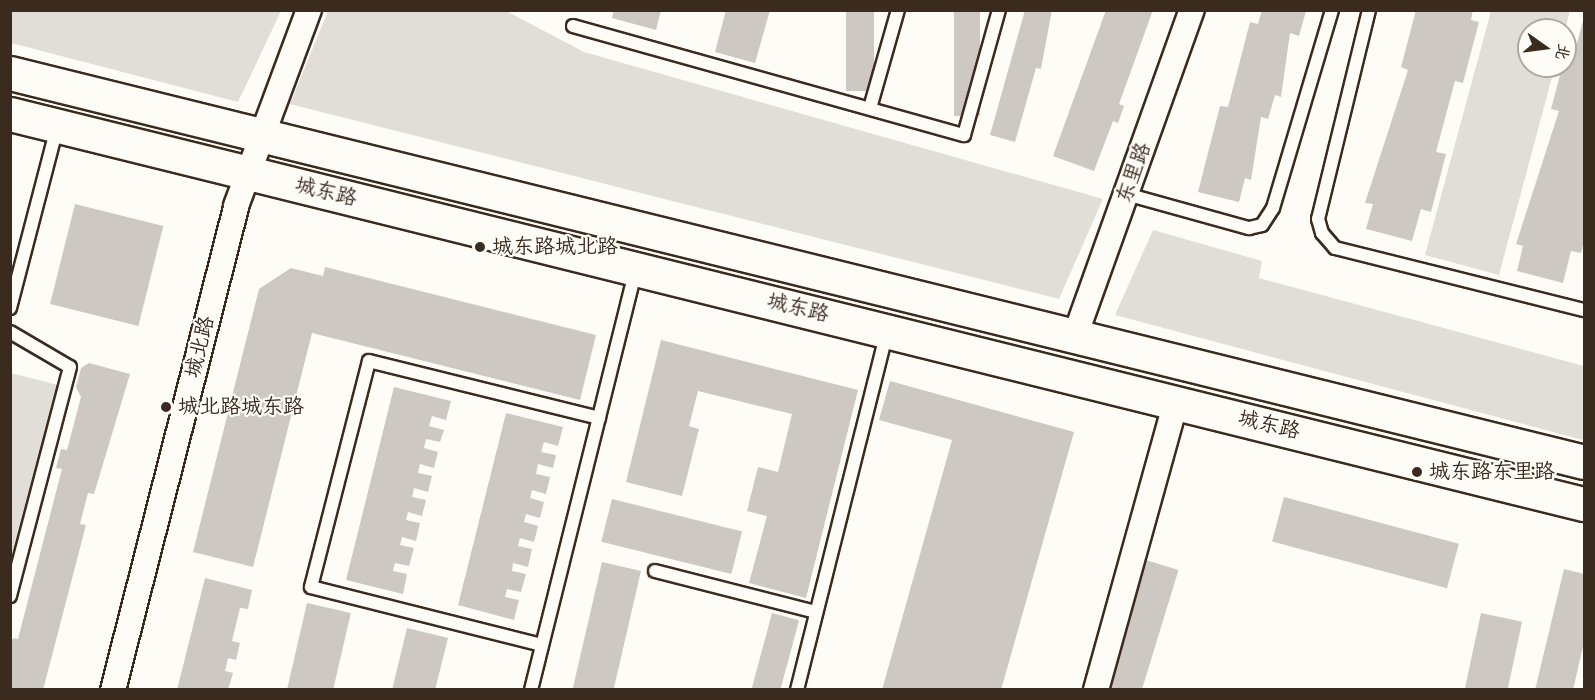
<!DOCTYPE html>
<meta charset="utf-8">
<style>
body{margin:0}
#map{position:relative;width:1595px;height:700px;overflow:hidden;background:#fdfcf7;font-family:"Architects Daughter","LXGW WenKai TC",sans-serif}
div>[style]{position:absolute}
.green>*{inset:0;background:#e1ded7}
.building>*{inset:0;background:#cdc8c2;transform-origin:0 0}
.roads{filter:drop-shadow(2px 0 #3b2a1e) drop-shadow(-2px 0 #3b2a1e) drop-shadow(0 2px #3b2a1e) drop-shadow(0 -2px #3b2a1e)}
.service>*{height:12px;margin:-6px;padding:0 6px;transform-origin:6px;border-radius:6px;background:#fdfcf7}
.minor>*{height:24px;margin:-12px;padding:0 12px;transform-origin:12px;border-radius:12px;background:#fdfcf7}
.secondary>*{height:33px;margin:-16.5px;padding:0 16.5px;transform-origin:16.5px;border-radius:16.5px;background:#fdfcf7}
.dots>*{width:16px;height:16px;translate:-50% -50%;box-sizing:border-box;border:3px solid #fdfcf7;border-radius:50%}
span{translate:-50% -50%;white-space:nowrap;text-align:center;line-height:1.15;-webkit-text-stroke:4.5px #fdfcf7;paint-order:stroke}
.street-label{font-size:21px;color:#3b2a1e}
.poi-label{font-size:21px;color:#3b2a1e}
.left{translate:0 -50%;text-align:left}
.frame{position:absolute;inset:0;border:12px solid #3b2a1e;pointer-events:none}
.north{position:absolute;left:1517px;top:18px;width:60px;height:60px;box-sizing:border-box;background:#fdfcf7;border:2px solid #afa8a0;border-radius:50%;rotate:104deg;font-size:16px;font-weight:700;line-height:24px;text-align:center;color:#3b2a1e}
.north::after{content:'';display:block;margin:auto;width:21px;height:27px;background:#3b2a1e;clip-path:polygon(50% 0,100% 100%,50% 72%,0 100%)}
</style>
<div id="map">
<div class="green">
<i style="clip-path:polygon(10px 11px,11px 10px,281px 11px,238px 102px,11px 43px)"></i>
<i style="clip-path:polygon(328px 11px,506px 11px,584px 52px,1103px 199px,1059px 299px,290px 104px)"></i>
<i style="clip-path:polygon(1491px 11px,1570px 11px,1565px 30px,1529px 30px,1529px 66px,1555px 66px,1499px 275px,1425px 255px)"></i>
<i style="clip-path:polygon(1153px 230px,1262px 261px,1259px 278px,1584px 366px,1583px 440px,1115px 315px)"></i>
<i style="clip-path:polygon(11px 373px,58px 385px,11px 569px,10px 373px)"></i>
</div>
<div class="building">
<i style="clip-path:polygon(614px 10px,661px 10px,656px 30px,612px 18px)"></i>
<i style="clip-path:polygon(726px 10px,770px 10px,755px 63px,715px 52px)"></i>
<i style="left:846px;top:10px;width:28px;height:81px"></i>
<i style="left:954px;top:10px;width:26px;height:106px"></i>
<i style="clip-path:polygon(1025px 10px,1052px 10px,1041px 69px,1036px 68px,1015px 142px,990px 135px)"></i>
<i style="clip-path:polygon(1106px 10px,1153px 10px,1119px 104px,1124px 106px,1118px 123px,1113px 121px,1094px 171px,1053px 156px)"></i>
<i style="clip-path:polygon(1262px 10px,1312px 10px,1306px 11px,1299px 36px,1290px 33px,1281px 97px,1275px 95px,1268px 119px,1261px 117px,1251px 180px,1245px 178px,1239px 202px,1198px 192px,1220px 106px,1228px 107px,1250px 22px,1258px 24px)"></i>
<i style="clip-path:polygon(1416px 10px,1473px 10px,1471px 20px,1479px 22px,1463px 83px,1455px 81px,1436px 152px,1446px 154px,1431px 212px,1421px 209px,1412px 241px,1366px 229px,1373px 204px,1365px 203px,1408px 70px,1401px 67px)"></i>
<i style="clip-path:polygon(1584px 17px,1584px 240px,1581px 253px,1571px 251px,1563px 283px,1517px 271px,1523px 246px,1516px 244px,1559px 111px,1551px 109px,1568px 45px,1576px 47px)"></i>
<i style="left:75px;top:204px;width:91px;height:103px;rotate:14deg"></i>
<i style="clip-path:polygon(325px 267px,596px 335px,580px 400px,312px 333px,253px 567px,193px 552px,259px 289px,291px 268px,323px 276px)"></i>
<i style="clip-path:polygon(661px 340px,858px 390px,806px 598px,749px 583px,767px 516px,747px 511px,758px 467px,778px 472px,792px 414px,698px 391px,689px 426px,699px 429px,682px 496px,626px 482px)"></i>
<i style="clip-path:polygon(89px 363px,130px 374px,94px 494px,88px 493px,80px 524px,86px 525px,43px 690px,10px 690px,10px 646px,13px 638px,18px 639px,62px 469px,56px 468px,61px 449px,67px 450px,81px 397px,76px 387px,81px 368px)"></i>
<i style="clip-path:polygon(890px 381px,1074px 432px,1001px 690px,882px 690px,952px 440px,879px 420px)"></i>
<i style="clip-path:polygon(394px 387px,451px 401px,446px 420px,432px 416px,429px 426px,444px 430px,440px 442px,426px 439px,424px 448px,438px 452px,434px 468px,420px 464px,418px 473px,432px 476px,428px 492px,414px 488px,412px 497px,426px 500px,422px 516px,408px 512px,406px 520px,420px 523px,416px 541px,402px 537px,400px 545px,414px 548px,409px 566px,395px 563px,393px 571px,407px 574px,403px 594px,346px 580px)"></i>
<i style="clip-path:polygon(506px 413px,563px 427px,558px 446px,544px 442px,541px 452px,556px 455px,553px 468px,538px 464px,536px 474px,550px 477px,546px 494px,532px 490px,530px 498px,544px 502px,540px 518px,526px 514px,524px 522px,538px 526px,534px 542px,520px 538px,518px 546px,532px 549px,528px 567px,513px 563px,512px 571px,526px 574px,521px 592px,507px 589px,505px 597px,519px 600px,514px 620px,458px 605px)"></i>
<i style="left:1284px;top:497px;width:181px;height:46px;rotate:15deg"></i>
<i style="left:612px;top:499px;width:134px;height:44px;rotate:14deg"></i>
<i style="left:1146px;top:560px;width:34px;height:135px;rotate:17deg"></i>
<i style="left:602px;top:562px;width:40px;height:132px;rotate:13deg"></i>
<i style="clip-path:polygon(1564px 569px,1584px 574px,1584px 642px,1573px 690px,1535px 690px)"></i>
<i style="clip-path:polygon(205px 578px,252px 590px,248px 609px,240px 608px,232px 641px,240px 643px,236px 660px,228px 658px,225px 671px,233px 673px,228px 690px,177px 690px)"></i>
<i style="left:307px;top:603px;width:45px;height:89px;rotate:13deg"></i>
<i style="left:772px;top:613px;width:28px;height:79px;rotate:15deg"></i>
<i style="left:1481px;top:613px;width:42px;height:79px;rotate:12deg"></i>
<i style="clip-path:polygon(407px 628px,448px 638px,435px 690px,392px 690px)"></i>
</div>
<div class="roads">
<div class="service">
<i style="left:1369px;top:10px;width:215px;rotate:103.7deg"></i>
<i style="left:1318px;top:219px;width:15px;rotate:74deg"></i>
<i style="left:1322px;top:233px;width:20px;rotate:49deg"></i>
<i style="left:1335px;top:248px;width:257px;rotate:14deg"></i>
<i style="left:573px;top:26px;width:406px;rotate:15.6deg"></i>
<i style="left:964px;top:135px;width:130px;rotate:-74.4deg"></i>
<i style="left:870px;top:108px;width:102px;rotate:-74.1deg"></i>
<i style="left:1126px;top:194px;width:128px;rotate:15.5deg"></i>
<i style="left:1249px;top:228px;width:13px;rotate:-13deg"></i>
<i style="left:1262px;top:225px;width:20px;rotate:-57deg"></i>
<i style="left:1273px;top:208px;width:207px;rotate:-73.4deg"></i>
<i style="left:10px;top:308px;width:187px;rotate:-75.4deg"></i>
<i style="left:10px;top:332px;width:69px;rotate:30.3deg"></i>
<i style="left:70px;top:367px;width:237px;rotate:104.7deg"></i>
<i style="left:655px;top:571px;width:166px;rotate:14.3deg"></i>
<i style="left:542px;top:645px;width:238px;rotate:-165.9deg"></i>
<i style="left:311px;top:587px;width:233px;rotate:-75.6deg"></i>
<i style="left:369px;top:361px;width:237px;rotate:13.9deg"></i>
<i style="left:531px;top:690px;width:433px;rotate:-76deg"></i>
<i style="left:797px;top:690px;width:369px;rotate:-75.9deg"></i>
</div>
<div class="minor">
<i style="left:1075px;top:336px;width:346px;rotate:-70.3deg"></i>
<i style="left:113px;top:690px;width:499px;rotate:-75.7deg"></i>
<i style="left:236px;top:206px;width:209px;rotate:-69.6deg"></i>
<i style="left:1096px;top:690px;width:299px;rotate:-74.5deg"></i>
</div>
<div class="secondary">
<i style="left:10px;top:73px;width:1621px;rotate:13.88deg"></i>
<i style="left:10px;top:114px;width:1622px;rotate:13.92deg"></i>
</div>
</div>
<div class="dots">
<i style="left:480px;top:247px;background:#3b2a1e"></i>
<i style="left:166px;top:407px;background:#3b2a1e"></i>
<i style="left:1417px;top:472px;background:#3b2a1e"></i>
</div>
<div class="street-label">
<span style="left:1134px;top:173px;rotate:-70deg">东里路</span>
<span style="left:326px;top:192px;rotate:14deg">城东路</span>
<span style="left:798px;top:308px;rotate:14deg">城东路</span>
<span style="left:200px;top:347px;rotate:-76deg">城北路</span>
<span style="left:1269px;top:425px;rotate:14deg">城东路</span>
</div>
<div class="poi-label">
<span class="left" style="left:492px;top:247px">城东路城北路</span>
<span class="left" style="left:178px;top:407px">城北路城东路</span>
<span class="left" style="left:1429px;top:472px">城东路东里路</span>
</div>
<div class="frame"></div>
<div class="north">北</div>
</div>
